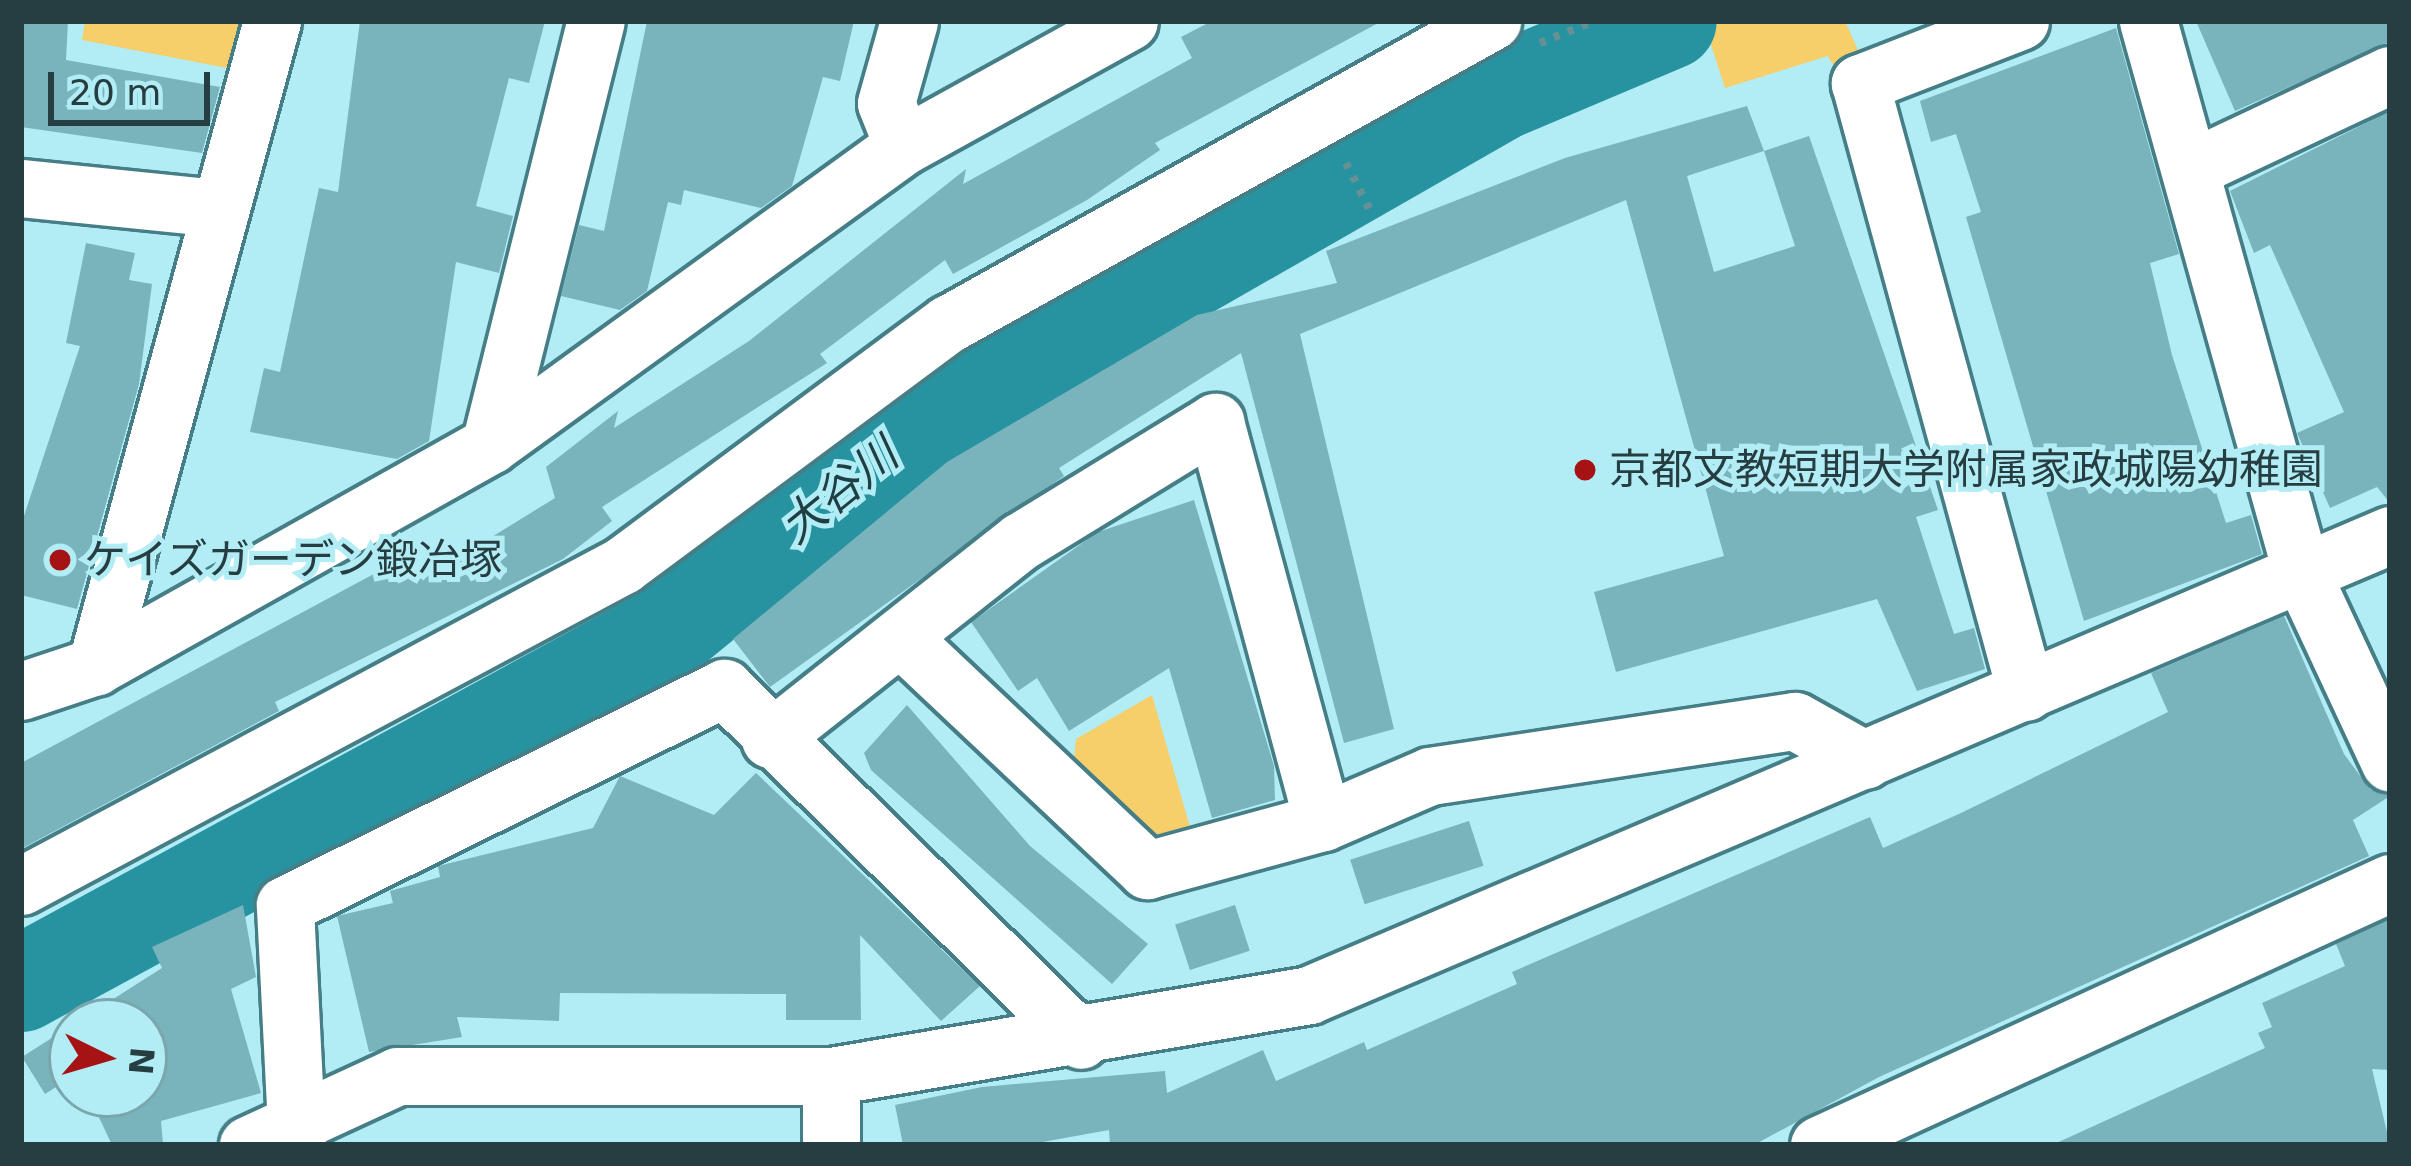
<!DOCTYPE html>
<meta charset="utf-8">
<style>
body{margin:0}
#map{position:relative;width:2411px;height:1166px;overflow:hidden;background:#b2edf6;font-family:"DejaVu Sans","Noto Sans JP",sans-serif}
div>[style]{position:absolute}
.green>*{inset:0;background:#f6ce6a}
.river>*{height:96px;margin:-48px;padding:0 48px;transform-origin:48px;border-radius:48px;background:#2893a0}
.building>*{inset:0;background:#79b3bb;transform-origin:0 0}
.path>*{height:8px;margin-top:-4px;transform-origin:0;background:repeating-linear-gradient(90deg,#679095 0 6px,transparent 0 15px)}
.roads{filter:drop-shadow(3px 0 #457e86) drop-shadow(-3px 0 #457e86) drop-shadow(0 3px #457e86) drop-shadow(0 -3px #457e86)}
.minor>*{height:57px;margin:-28.5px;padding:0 28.5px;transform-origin:28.5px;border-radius:28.5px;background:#fff}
.dots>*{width:33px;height:33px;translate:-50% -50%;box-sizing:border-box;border:6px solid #b2edf6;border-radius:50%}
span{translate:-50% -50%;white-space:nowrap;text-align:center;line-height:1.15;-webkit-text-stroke:10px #b2edf6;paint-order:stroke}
.poi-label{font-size:42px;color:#263e41}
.left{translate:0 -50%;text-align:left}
.water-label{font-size:45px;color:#203f44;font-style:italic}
.frame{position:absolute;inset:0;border:24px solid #263e41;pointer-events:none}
.north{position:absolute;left:48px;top:998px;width:120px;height:120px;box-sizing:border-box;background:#b2edf6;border:3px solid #7aa7ae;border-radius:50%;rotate:95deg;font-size:33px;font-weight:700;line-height:48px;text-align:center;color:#263e41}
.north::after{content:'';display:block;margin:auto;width:42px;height:54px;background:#a71215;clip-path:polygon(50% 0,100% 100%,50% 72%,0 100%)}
.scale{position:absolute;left:48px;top:72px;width:162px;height:54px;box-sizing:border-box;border:6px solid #263e41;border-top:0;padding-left:15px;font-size:36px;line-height:42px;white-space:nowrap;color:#263e41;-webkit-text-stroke:9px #b2edf6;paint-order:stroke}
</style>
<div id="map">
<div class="green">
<i style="clip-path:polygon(85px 21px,241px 21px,227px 68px,82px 40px)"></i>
<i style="clip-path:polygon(1727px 21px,1845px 21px,1862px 59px,1836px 70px,1828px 56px,1725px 88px,1706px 29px)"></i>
<i style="clip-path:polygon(1152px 695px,1192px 834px,1168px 840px,1131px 834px,1072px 778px,1076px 739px)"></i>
</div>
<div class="river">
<i style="left:21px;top:984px;width:733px;rotate:-28.52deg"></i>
<i style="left:665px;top:634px;width:331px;rotate:-39.4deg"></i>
<i style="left:921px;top:424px;width:668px;rotate:-29.79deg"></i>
<i style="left:1501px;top:92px;width:182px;rotate:-22.9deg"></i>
</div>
<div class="building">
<i style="clip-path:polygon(21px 21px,68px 21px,66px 60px,220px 87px,202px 153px,21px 127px)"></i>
<i style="clip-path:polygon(360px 21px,545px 21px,529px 83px,509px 78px,476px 206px,513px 216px,499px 273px,456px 262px,429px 441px,397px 459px,250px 432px,264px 368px,280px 372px,319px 188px,338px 192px)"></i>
<i style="clip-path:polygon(647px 21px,854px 21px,840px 81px,823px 77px,792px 186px,761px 208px,684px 190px,681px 205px,668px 202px,647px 291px,620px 310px,561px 296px,579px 225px,604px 231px)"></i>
<i style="clip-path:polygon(1212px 21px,1382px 21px,1155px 143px,1160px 150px,1087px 200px,953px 274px,945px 260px,820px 354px,827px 363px,602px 507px,612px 521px,563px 559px,275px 702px,279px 711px,21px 849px,21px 763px,413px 553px,425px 578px,555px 498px,546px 467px,618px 411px,614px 428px,749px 341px,966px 169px,963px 184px,1192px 58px,1181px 37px)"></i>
<i style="clip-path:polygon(2196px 21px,2390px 21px,2390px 42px,2235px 111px)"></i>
<i style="clip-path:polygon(2116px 28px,2179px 254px,2150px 263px,2172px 355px,2226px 523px,2251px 515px,2262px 554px,2084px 621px,1966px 217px,1981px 212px,1956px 134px,1931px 142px,1920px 101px)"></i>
<i style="clip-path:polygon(1747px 106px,1764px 151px,1687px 176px,1714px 272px,1795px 246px,1764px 151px,1809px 136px,1938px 510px,1916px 517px,1954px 634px,1974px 628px,1985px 669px,1917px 691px,1877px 599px,1616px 672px,1594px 592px,1724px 556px,1626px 200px,1300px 334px,1394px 729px,1344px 743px,1241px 353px,1059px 468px,1064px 476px,770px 687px,733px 639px,947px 462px,1197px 315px,1337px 283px,1326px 251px,1565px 158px)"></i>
<i style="clip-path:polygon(2390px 111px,2390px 503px,2377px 487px,2330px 508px,2297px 433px,2344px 412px,2270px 245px,2254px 253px,2230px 191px)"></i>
<i style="clip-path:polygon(86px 243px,135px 253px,129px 280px,152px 284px,139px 384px,77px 609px,21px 595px,21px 525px,80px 346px,66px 343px)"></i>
<i style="clip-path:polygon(1194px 500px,1274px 766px,1275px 800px,1212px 818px,1169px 668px,1069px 731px,1037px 678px,1018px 691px,971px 622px,1098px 532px)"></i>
<i style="clip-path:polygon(2284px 616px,2344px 754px,2370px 789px,2390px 796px,2353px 820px,2369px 856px,1879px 1077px,1754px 1145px,1110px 1145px,1109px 1130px,1026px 1145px,903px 1145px,895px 1105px,982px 1087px,1165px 1071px,1167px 1093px,1263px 1050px,1276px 1081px,1364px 1042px,1367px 1050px,1517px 984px,1512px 972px,1870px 817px,1883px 848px,1961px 813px,2168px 712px,2151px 673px)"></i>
<i style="clip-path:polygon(907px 705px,1030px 846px,1148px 944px,1112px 984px,871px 770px,864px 753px)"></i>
<i style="clip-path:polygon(756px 773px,980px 986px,941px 1021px,860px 935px,861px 1020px,786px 1020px,786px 994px,560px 993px,559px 1021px,457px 1017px,462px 1037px,369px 1052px,337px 916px,393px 903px,390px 891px,440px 877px,438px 866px,593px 828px,620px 776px,714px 815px)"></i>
<i style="left:1469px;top:821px;width:47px;height:125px;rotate:72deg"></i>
<i style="clip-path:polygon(243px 905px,256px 977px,231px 989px,261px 1093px,161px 1121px,163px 1145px,112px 1145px,88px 1094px,144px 1094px,144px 1022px,77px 1022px,162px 968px,152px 947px)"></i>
<i style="left:1235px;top:905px;width:48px;height:63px;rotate:72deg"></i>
<i style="clip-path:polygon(2390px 919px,2390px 1070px,2372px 1069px,2390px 1145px,2052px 1145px,2265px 1048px,2258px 1033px,2272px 1027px,2262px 1003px,2345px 966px,2336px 944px)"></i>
<i style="clip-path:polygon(72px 1025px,72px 1077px,45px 1094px,22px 1057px)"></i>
</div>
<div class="path">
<i style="left:1540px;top:43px;width:58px;rotate:-22.2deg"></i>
<i style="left:1346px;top:163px;width:59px;rotate:63deg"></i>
</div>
<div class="roads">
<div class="minor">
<i style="left:272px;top:21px;width:669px;rotate:105.26deg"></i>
<i style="left:96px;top:666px;width:452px;rotate:-29.3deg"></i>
<i style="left:490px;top:445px;width:510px;rotate:-35.9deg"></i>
<i style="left:903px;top:146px;width:258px;rotate:-28.9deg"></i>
<i style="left:2020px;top:21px;width:172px;rotate:158.8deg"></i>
<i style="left:1860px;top:83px;width:631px;rotate:74.75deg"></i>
<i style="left:2148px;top:21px;width:574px;rotate:74.44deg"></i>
<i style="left:2302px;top:574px;width:208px;rotate:65deg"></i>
<i style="left:903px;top:146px;width:46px;rotate:-111.6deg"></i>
<i style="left:886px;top:103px;width:85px;rotate:-74.3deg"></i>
<i style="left:2190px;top:169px;width:221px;rotate:-25.2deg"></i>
<i style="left:21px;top:188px;width:199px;rotate:5.8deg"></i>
<i style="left:490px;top:445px;width:437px;rotate:-76deg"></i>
<i style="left:900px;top:637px;width:340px;rotate:43.3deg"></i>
<i style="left:1147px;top:870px;width:182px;rotate:-15.3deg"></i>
<i style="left:21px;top:691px;width:79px;rotate:-18.4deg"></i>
<i style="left:770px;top:739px;width:320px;rotate:-38.3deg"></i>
<i style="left:1021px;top:541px;width:228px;rotate:-31.5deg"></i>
<i style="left:1215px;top:422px;width:414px;rotate:74.9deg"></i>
<i style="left:1323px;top:822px;width:116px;rotate:-23.3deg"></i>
<i style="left:1430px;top:776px;width:369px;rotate:-8.6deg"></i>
<i style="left:1795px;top:721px;width:80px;rotate:29.1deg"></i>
<i style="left:21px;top:886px;width:682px;rotate:-28.07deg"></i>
<i style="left:623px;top:565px;width:405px;rotate:-36.6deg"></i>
<i style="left:948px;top:324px;width:623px;rotate:-29.12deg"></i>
<i style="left:248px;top:1145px;width:164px;rotate:-24.8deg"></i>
<i style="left:397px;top:1076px;width:434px"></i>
<i style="left:831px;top:1076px;width:485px;rotate:-9.6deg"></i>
<i style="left:1309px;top:995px;width:1175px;rotate:-23.05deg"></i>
<i style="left:297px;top:1145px;width:240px;rotate:-92.9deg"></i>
<i style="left:285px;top:905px;width:490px;rotate:-26.3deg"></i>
<i style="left:724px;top:688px;width:501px;rotate:44.6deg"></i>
<i style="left:831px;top:1145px;width:69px;rotate:-90deg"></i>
<i style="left:1819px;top:1145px;width:628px;rotate:-24.65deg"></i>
</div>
</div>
<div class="dots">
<i style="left:1585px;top:470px;background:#a71215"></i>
<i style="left:60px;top:560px;background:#a71215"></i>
</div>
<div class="poi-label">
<span class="left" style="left:1609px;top:470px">京都文教短期大学附属家政城陽幼稚園</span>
<span class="left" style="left:84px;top:560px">ケイズガーデン鍛冶塚</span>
</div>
<div class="water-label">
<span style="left:839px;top:491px;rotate:-39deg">大谷川</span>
</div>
<div class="frame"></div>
<div class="north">N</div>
<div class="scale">20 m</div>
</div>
